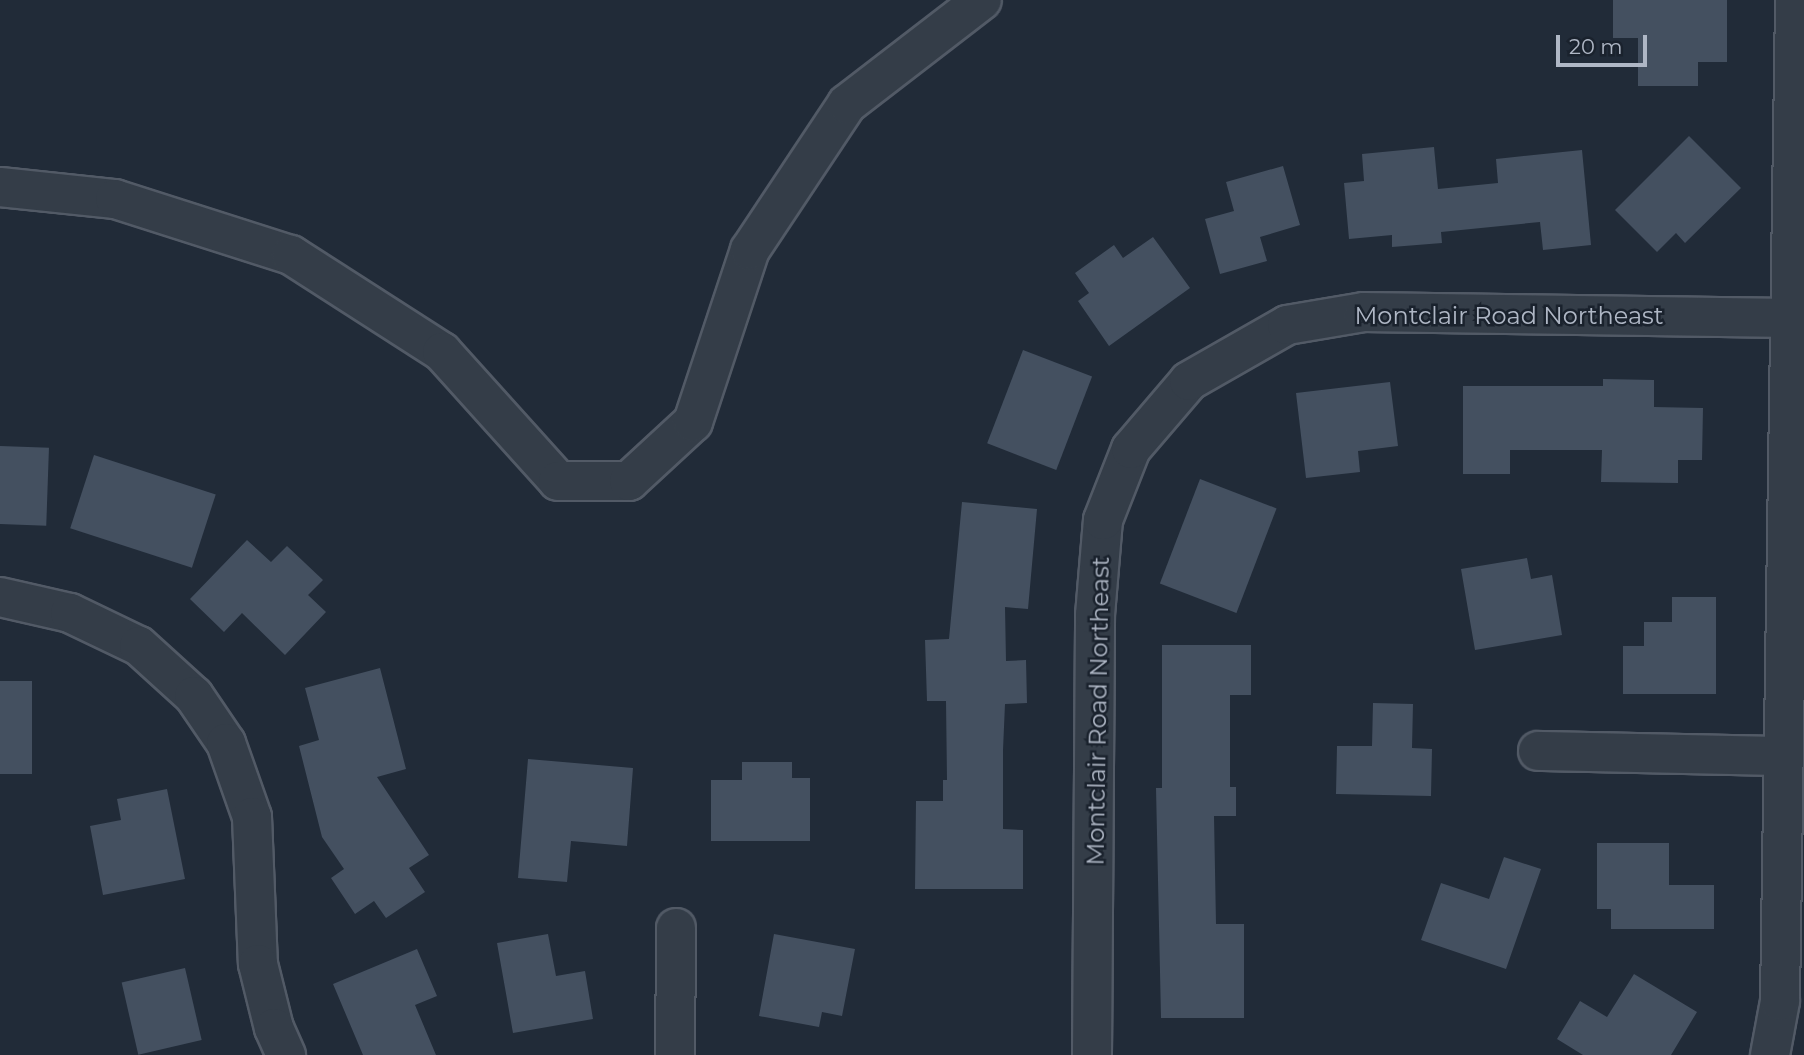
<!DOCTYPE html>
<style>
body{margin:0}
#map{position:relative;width:1804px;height:1055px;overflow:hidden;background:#212b38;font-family:Montserrat,sans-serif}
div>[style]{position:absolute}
.building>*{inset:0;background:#445060;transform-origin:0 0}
.roads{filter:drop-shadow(2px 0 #525a66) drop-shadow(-2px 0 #525a66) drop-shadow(0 2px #525a66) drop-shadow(0 -2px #525a66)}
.minor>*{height:38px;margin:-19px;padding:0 19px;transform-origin:19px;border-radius:19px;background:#343d48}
span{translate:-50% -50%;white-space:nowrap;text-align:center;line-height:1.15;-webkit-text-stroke:5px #1a222d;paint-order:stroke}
.street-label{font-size:24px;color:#afb7c5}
.scale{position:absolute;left:1556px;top:35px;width:91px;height:32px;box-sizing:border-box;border:4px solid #afb7c5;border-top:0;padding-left:9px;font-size:21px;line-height:24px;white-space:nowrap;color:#afb7c5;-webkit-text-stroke:5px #1a222d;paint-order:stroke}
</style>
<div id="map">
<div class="building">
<i style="clip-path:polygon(1613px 0,1727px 0,1727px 62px,1698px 62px,1698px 86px,1638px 86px,1638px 38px,1613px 38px)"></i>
<i style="clip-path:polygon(1689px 136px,1741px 188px,1685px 243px,1676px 233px,1657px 252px,1615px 210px)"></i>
<i style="clip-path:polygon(1434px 147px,1438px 189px,1498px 183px,1496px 159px,1582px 150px,1591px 245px,1543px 250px,1540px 222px,1441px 232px,1442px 243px,1392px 247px,1392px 235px,1349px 239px,1344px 183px,1364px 181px,1362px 154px)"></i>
<i style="clip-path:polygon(1283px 166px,1300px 225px,1260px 237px,1267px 261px,1220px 274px,1205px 219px,1234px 211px,1226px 182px)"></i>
<i style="clip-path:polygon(1153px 237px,1190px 288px,1109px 346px,1078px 301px,1089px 293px,1075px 273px,1114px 245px,1123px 258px)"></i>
<i style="left:1023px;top:350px;width:74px;height:100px;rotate:21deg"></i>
<i style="clip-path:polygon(1603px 379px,1654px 380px,1654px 407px,1703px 408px,1702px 460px,1678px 460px,1678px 483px,1601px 482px,1602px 450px,1510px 450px,1510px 474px,1463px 474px,1463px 386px,1603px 386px)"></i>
<i style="clip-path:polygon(1390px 382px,1398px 446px,1358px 451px,1360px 472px,1306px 478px,1296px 393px)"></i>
<i style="left:0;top:446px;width:49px;height:78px;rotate:2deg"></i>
<i style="left:94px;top:455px;width:128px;height:77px;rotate:18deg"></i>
<i style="left:1200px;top:479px;width:82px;height:112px;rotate:21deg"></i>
<i style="clip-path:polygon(962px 502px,1037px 509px,1028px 609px,1005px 607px,1006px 661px,1026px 660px,1027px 703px,1005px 704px,1003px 750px,1003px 829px,1023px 830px,1023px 889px,915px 889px,916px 801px,943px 801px,943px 780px,947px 780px,946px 701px,927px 701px,925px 640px,949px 639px)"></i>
<i style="clip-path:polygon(247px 540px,271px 562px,287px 546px,323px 580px,308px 595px,326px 612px,285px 655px,242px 613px,224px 632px,190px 599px)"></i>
<i style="clip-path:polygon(1527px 558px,1531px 579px,1552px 575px,1562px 635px,1475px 650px,1461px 569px)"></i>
<i style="clip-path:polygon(1672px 597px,1716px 597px,1716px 694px,1623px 694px,1623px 646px,1644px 646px,1644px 622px,1672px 622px)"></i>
<i style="clip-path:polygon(1162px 645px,1251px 645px,1251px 695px,1230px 695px,1230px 787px,1236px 787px,1236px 816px,1214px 816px,1216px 924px,1244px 924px,1244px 1018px,1161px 1018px,1156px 788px,1162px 788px)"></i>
<i style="clip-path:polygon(380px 668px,406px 769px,377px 777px,429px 855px,409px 868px,425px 892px,386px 918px,374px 901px,355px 914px,331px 878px,344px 869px,322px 837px,299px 746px,319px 740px,305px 688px)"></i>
<i style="left:0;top:681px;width:32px;height:93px"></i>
<i style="clip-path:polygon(1373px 703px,1413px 704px,1412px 748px,1432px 749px,1431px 796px,1336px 794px,1337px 746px,1372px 746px)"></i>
<i style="clip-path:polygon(528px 759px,633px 768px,627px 846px,571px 841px,567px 882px,518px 878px)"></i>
<i style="clip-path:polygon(742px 762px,792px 762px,792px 778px,810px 778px,810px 841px,711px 841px,711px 780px,742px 780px)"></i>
<i style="clip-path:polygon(167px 789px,185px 879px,103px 895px,90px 826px,121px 820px,117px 799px)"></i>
<i style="clip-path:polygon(1597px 843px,1669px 843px,1669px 885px,1714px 885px,1714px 929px,1611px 929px,1611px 909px,1597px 909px)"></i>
<i style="clip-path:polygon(1504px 857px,1541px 869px,1506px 969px,1421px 940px,1441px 883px,1489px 899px)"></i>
<i style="clip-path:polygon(548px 934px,556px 976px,585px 971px,593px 1019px,513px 1033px,497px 943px)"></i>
<i style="clip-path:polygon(774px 934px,855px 949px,842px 1016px,822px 1012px,819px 1027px,759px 1016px)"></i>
<i style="clip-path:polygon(417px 949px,437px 996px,415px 1005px,436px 1055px,363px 1055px,333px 984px)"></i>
<i style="left:185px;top:968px;width:74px;height:65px;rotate:77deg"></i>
<i style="clip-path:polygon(1634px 974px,1697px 1012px,1671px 1055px,1583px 1055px,1557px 1039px,1580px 1001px,1607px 1017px)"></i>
</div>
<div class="roads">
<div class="minor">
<i style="left:0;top:187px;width:116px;rotate:6deg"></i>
<i style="left:115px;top:199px;width:185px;rotate:17.7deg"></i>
<i style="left:291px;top:255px;width:179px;rotate:32.7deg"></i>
<i style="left:442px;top:352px;width:173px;rotate:48deg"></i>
<i style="left:558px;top:481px;width:71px"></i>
<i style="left:629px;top:481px;width:87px;rotate:-42.7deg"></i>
<i style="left:693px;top:422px;width:181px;rotate:-71.7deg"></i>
<i style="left:750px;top:250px;width:175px;rotate:-56.4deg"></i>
<i style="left:847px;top:104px;width:170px;rotate:-37.6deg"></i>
<i style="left:0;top:597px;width:72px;rotate:12.9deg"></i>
<i style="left:70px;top:613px;width:76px;rotate:25.6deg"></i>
<i style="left:139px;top:646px;width:74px;rotate:42.3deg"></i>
<i style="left:194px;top:696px;width:57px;rotate:55.8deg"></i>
<i style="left:226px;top:743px;width:78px;rotate:70.6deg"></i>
<i style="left:252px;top:817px;width:147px;rotate:87.7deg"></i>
<i style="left:258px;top:964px;width:66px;rotate:76deg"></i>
<i style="left:274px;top:1028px;width:30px;rotate:66deg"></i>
<i style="left:1538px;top:751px;width:245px;rotate:1.2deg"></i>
<i style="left:675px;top:1055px;width:127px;rotate:-89.5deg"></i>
<i style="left:1092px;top:1055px;width:440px;rotate:-89.6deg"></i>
<i style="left:1095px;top:615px;width:95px;rotate:-85.2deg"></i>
<i style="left:1103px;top:520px;width:76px;rotate:-68.5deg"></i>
<i style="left:1131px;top:449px;width:89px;rotate:-49.5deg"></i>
<i style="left:1189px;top:381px;width:113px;rotate:-29.7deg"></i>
<i style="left:1287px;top:325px;width:78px;rotate:-9.6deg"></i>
<i style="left:1364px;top:312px;width:426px;rotate:0.8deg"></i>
<i style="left:1770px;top:1055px;width:55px;rotate:-79.5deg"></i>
<i style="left:1780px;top:1001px;width:1001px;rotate:-89.14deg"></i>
</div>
</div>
<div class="street-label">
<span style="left:1509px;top:316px">Montclair Road Northeast</span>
<span style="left:1098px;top:711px;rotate:-89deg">Montclair Road Northeast</span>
</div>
<div class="scale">20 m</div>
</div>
